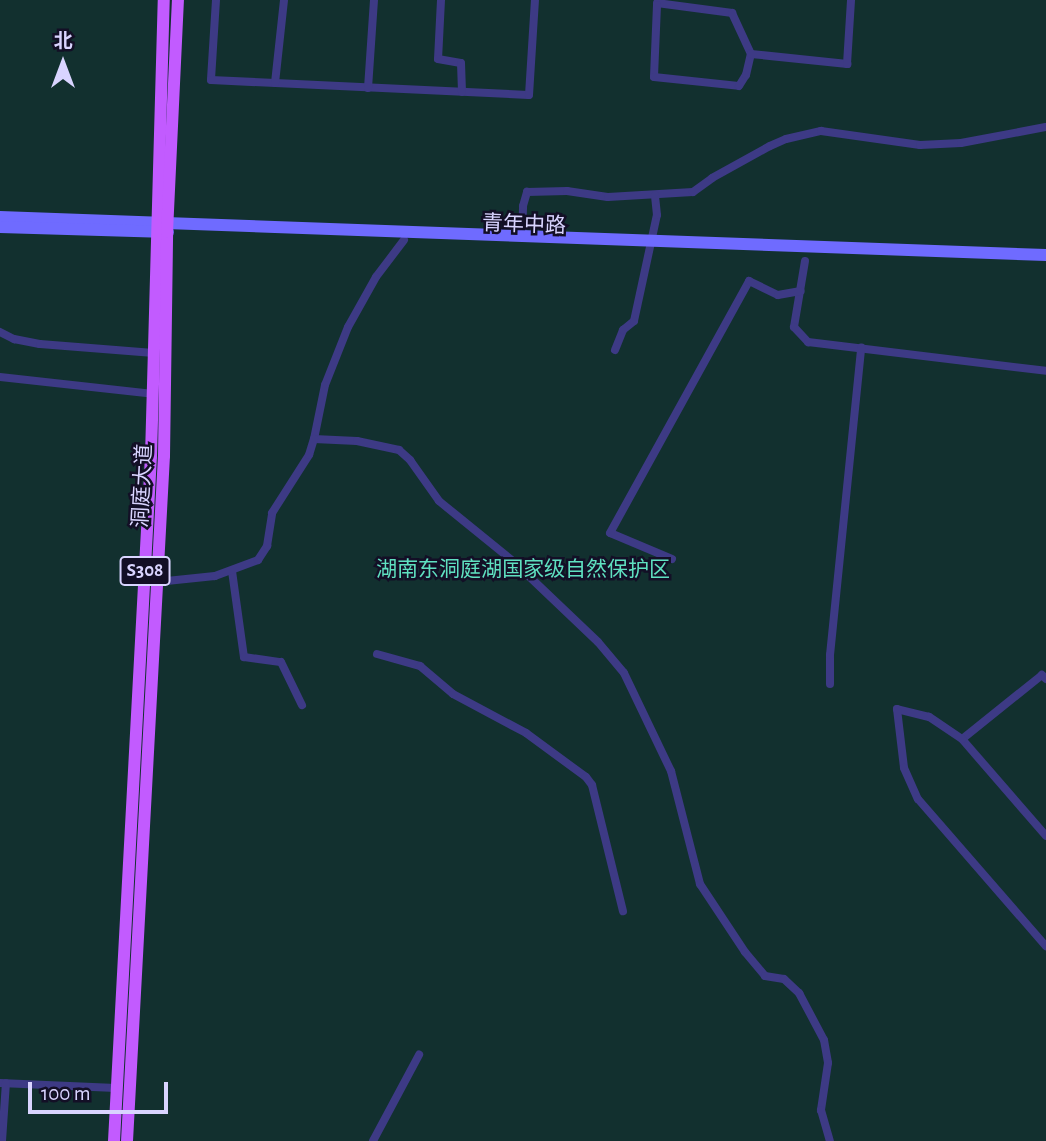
<!DOCTYPE html>
<meta charset="utf-8">
<style>
body{margin:0}
#map{position:relative;width:1046px;height:1141px;overflow:hidden;background:#130f26;font-family:"Alegreya Sans","Noto Sans SC",sans-serif}
div>[style]{position:absolute}
.green>*{inset:0;background:#12302f;transform-origin:0 0}
.minor>*{height:8px;margin:-4px;padding:0 4px;transform-origin:4px;border-radius:4px;background:#3d3a85}
.secondary>*{height:12px;margin:-6px;padding:0 6px;transform-origin:6px;border-radius:6px;background:#6f6bff}
.primary>*{height:12px;margin:-6px;padding:0 6px;transform-origin:6px;border-radius:6px;background:#c25bff}
span{translate:-50% -50%;white-space:nowrap;text-align:center;line-height:1.15;-webkit-text-stroke:5px #130f26;paint-order:stroke}
.shield-label span{padding:2px 5px;background:#130f26;border:2px solid;border-radius:5px;-webkit-text-stroke-width:0}
.shield-label{font-size:19px;color:#d9d4ff;font-weight:700}
.street-label{font-size:21px;color:#d9d4ff}
.park-label{font-size:21px;color:#5fe0c0}
.north{position:absolute;left:28px;top:28px;width:70px;height:70px;-webkit-text-stroke:5px #130f26;paint-order:stroke;rotate:0deg;font-size:19px;font-weight:700;line-height:28px;text-align:center;color:#d9d4ff}
.north::after{content:'';display:block;margin:auto;width:24px;height:32px;background:#d9d4ff;clip-path:polygon(50% 0,100% 100%,50% 72%,0 100%)}
.scale{position:absolute;left:28px;top:1082px;width:140px;height:32px;box-sizing:border-box;border:4px solid #d9d4ff;border-top:0;padding-left:9px;font-size:21px;line-height:24px;white-space:nowrap;color:#d9d4ff;-webkit-text-stroke:5px #130f26;paint-order:stroke}
</style>
<div id="map">
<div class="green">
<i style="left:0;top:0;width:1046px;height:1141px"></i>
</div>
<div class="minor">
<i style="left:216px;top:0;width:80px;rotate:93.6deg"></i>
<i style="left:211px;top:80px;width:318px;rotate:2.7deg"></i>
<i style="left:529px;top:95px;width:95px;rotate:-86.4deg"></i>
<i style="left:441px;top:0;width:59px;rotate:92.9deg"></i>
<i style="left:438px;top:59px;width:23px;rotate:10deg"></i>
<i style="left:461px;top:63px;width:29px;rotate:88deg"></i>
<i style="left:657px;top:3px;width:76px;rotate:7.6deg"></i>
<i style="left:732px;top:13px;width:45px;rotate:65.1deg"></i>
<i style="left:657px;top:5px;width:72px;rotate:92.4deg"></i>
<i style="left:654px;top:77px;width:85px;rotate:6deg"></i>
<i style="left:739px;top:86px;width:13px;rotate:-58deg"></i>
<i style="left:746px;top:75px;width:22px;rotate:-77deg"></i>
<i style="left:751px;top:54px;width:97px;rotate:5.9deg"></i>
<i style="left:847px;top:64px;width:64px;rotate:-86.4deg"></i>
<i style="left:275px;top:83px;width:83px;rotate:-83.8deg"></i>
<i style="left:368px;top:88px;width:88px;rotate:-86.1deg"></i>
<i style="left:522px;top:237px;width:31px;rotate:-88deg"></i>
<i style="left:523px;top:206px;width:15px;rotate:-74deg"></i>
<i style="left:527px;top:192px;width:40px;rotate:-1.4deg"></i>
<i style="left:567px;top:191px;width:41px;rotate:8.3deg"></i>
<i style="left:608px;top:197px;width:85px;rotate:-3.4deg"></i>
<i style="left:693px;top:192px;width:24px;rotate:-36deg"></i>
<i style="left:712px;top:178px;width:66px;rotate:-28.9deg"></i>
<i style="left:770px;top:146px;width:17px;rotate:-24deg"></i>
<i style="left:786px;top:139px;width:36px;rotate:-13deg"></i>
<i style="left:821px;top:131px;width:100px;rotate:8deg"></i>
<i style="left:920px;top:145px;width:41px;rotate:-2.8deg"></i>
<i style="left:961px;top:143px;width:86px;rotate:-10.7deg"></i>
<i style="left:404px;top:240px;width:46px;rotate:127.1deg"></i>
<i style="left:376px;top:277px;width:57px;rotate:119.2deg"></i>
<i style="left:348px;top:327px;width:62px;rotate:111.6deg"></i>
<i style="left:325px;top:385px;width:55px;rotate:101.5deg"></i>
<i style="left:314px;top:439px;width:43px;rotate:2.7deg"></i>
<i style="left:357px;top:441px;width:43px;rotate:12.1deg"></i>
<i style="left:399px;top:450px;width:15px;rotate:42deg"></i>
<i style="left:410px;top:460px;width:50px;rotate:54.7deg"></i>
<i style="left:439px;top:501px;width:97px;rotate:39.1deg"></i>
<i style="left:514px;top:562px;width:116px;rotate:43.6deg"></i>
<i style="left:598px;top:642px;width:40px;rotate:50deg"></i>
<i style="left:624px;top:673px;width:109px;rotate:64.4deg"></i>
<i style="left:671px;top:771px;width:117px;rotate:75.6deg"></i>
<i style="left:700px;top:884px;width:82px;rotate:56.5deg"></i>
<i style="left:745px;top:952px;width:31px;rotate:50deg"></i>
<i style="left:765px;top:976px;width:19px;rotate:9deg"></i>
<i style="left:784px;top:979px;width:21px;rotate:43deg"></i>
<i style="left:799px;top:993px;width:53px;rotate:62deg"></i>
<i style="left:824px;top:1040px;width:23px;rotate:80deg"></i>
<i style="left:828px;top:1063px;width:48px;rotate:98.5deg"></i>
<i style="left:821px;top:1110px;width:32px;rotate:74deg"></i>
<i style="left:805px;top:261px;width:67px;rotate:99.5deg"></i>
<i style="left:794px;top:327px;width:21px;rotate:47deg"></i>
<i style="left:808px;top:342px;width:240px;rotate:6.9deg"></i>
<i style="left:0;top:332px;width:16px;rotate:27deg"></i>
<i style="left:14px;top:339px;width:26px;rotate:11deg"></i>
<i style="left:40px;top:344px;width:114px;rotate:4.5deg"></i>
<i style="left:615px;top:350px;width:22px;rotate:-68deg"></i>
<i style="left:623px;top:330px;width:14px;rotate:-39deg"></i>
<i style="left:634px;top:321px;width:108px;rotate:-77.8deg"></i>
<i style="left:657px;top:215px;width:20px;rotate:-96deg"></i>
<i style="left:0;top:377px;width:154px;rotate:6.3deg"></i>
<i style="left:672px;top:559px;width:67px;rotate:-157.2deg"></i>
<i style="left:610px;top:533px;width:288px;rotate:-61.1deg"></i>
<i style="left:749px;top:281px;width:32px;rotate:26deg"></i>
<i style="left:778px;top:295px;width:23px;rotate:-10deg"></i>
<i style="left:232px;top:571px;width:87px;rotate:82.1deg"></i>
<i style="left:244px;top:657px;width:37px;rotate:8deg"></i>
<i style="left:281px;top:662px;width:48px;rotate:64deg"></i>
<i style="left:157px;top:582px;width:58px;rotate:-5.9deg"></i>
<i style="left:215px;top:576px;width:46px;rotate:-20.4deg"></i>
<i style="left:258px;top:560px;width:17px;rotate:-57deg"></i>
<i style="left:267px;top:546px;width:33px;rotate:-81deg"></i>
<i style="left:272px;top:513px;width:69px;rotate:-57.5deg"></i>
<i style="left:309px;top:455px;width:17px;rotate:-73deg"></i>
<i style="left:377px;top:654px;width:45px;rotate:15.6deg"></i>
<i style="left:420px;top:666px;width:43px;rotate:40.3deg"></i>
<i style="left:453px;top:694px;width:83px;rotate:28.1deg"></i>
<i style="left:526px;top:733px;width:74px;rotate:36.3deg"></i>
<i style="left:586px;top:777px;width:10px;rotate:53deg"></i>
<i style="left:592px;top:785px;width:130px;rotate:76.2deg"></i>
<i style="left:1046px;top:679px;width:6px;rotate:-135deg"></i>
<i style="left:1042px;top:675px;width:102px;rotate:141.3deg"></i>
<i style="left:962px;top:739px;width:128px;rotate:49.1deg"></i>
<i style="left:830px;top:684px;width:29px;rotate:-90deg"></i>
<i style="left:830px;top:655px;width:309px;rotate:-84.2deg"></i>
<i style="left:962px;top:739px;width:40px;rotate:-146deg"></i>
<i style="left:929px;top:717px;width:33px;rotate:-166deg"></i>
<i style="left:897px;top:709px;width:59px;rotate:83.2deg"></i>
<i style="left:904px;top:768px;width:34px;rotate:66deg"></i>
<i style="left:918px;top:799px;width:195px;rotate:49deg"></i>
<i style="left:0;top:1083px;width:116px;rotate:2.5deg"></i>
<i style="left:2px;top:1141px;width:58px;rotate:-86.1deg"></i>
<i style="left:373px;top:1141px;width:98px;rotate:-61.9deg"></i>
</div>
<div class="secondary">
<i style="left:0;top:217px;width:1047px;rotate:2.08deg"></i>
<i style="left:0;top:227px;width:168px;rotate:1.7deg"></i>
</div>
<div class="primary">
<i style="left:114px;top:1141px;width:686px;rotate:-86.91deg"></i>
<i style="left:151px;top:456px;width:456px;rotate:-88.4deg"></i>
<i style="left:127px;top:1141px;width:686px;rotate:-86.91deg"></i>
<i style="left:164px;top:456px;width:224px;rotate:-89.2deg"></i>
<i style="left:167px;top:232px;width:232px;rotate:-87.3deg"></i>
</div>
<div class="shield-label">
<span style="left:145px;top:571px">S308</span>
</div>
<div class="street-label">
<span style="left:524px;top:225px;rotate:2deg">青年中路</span>
<span style="left:143px;top:486px;rotate:-87deg">洞庭大道</span>
</div>
<div class="park-label">
<span style="left:523px;top:570px">湖南东洞庭湖国家级自然保护区</span>
</div>
<div class="north">北</div>
<div class="scale">100 m</div>
</div>
